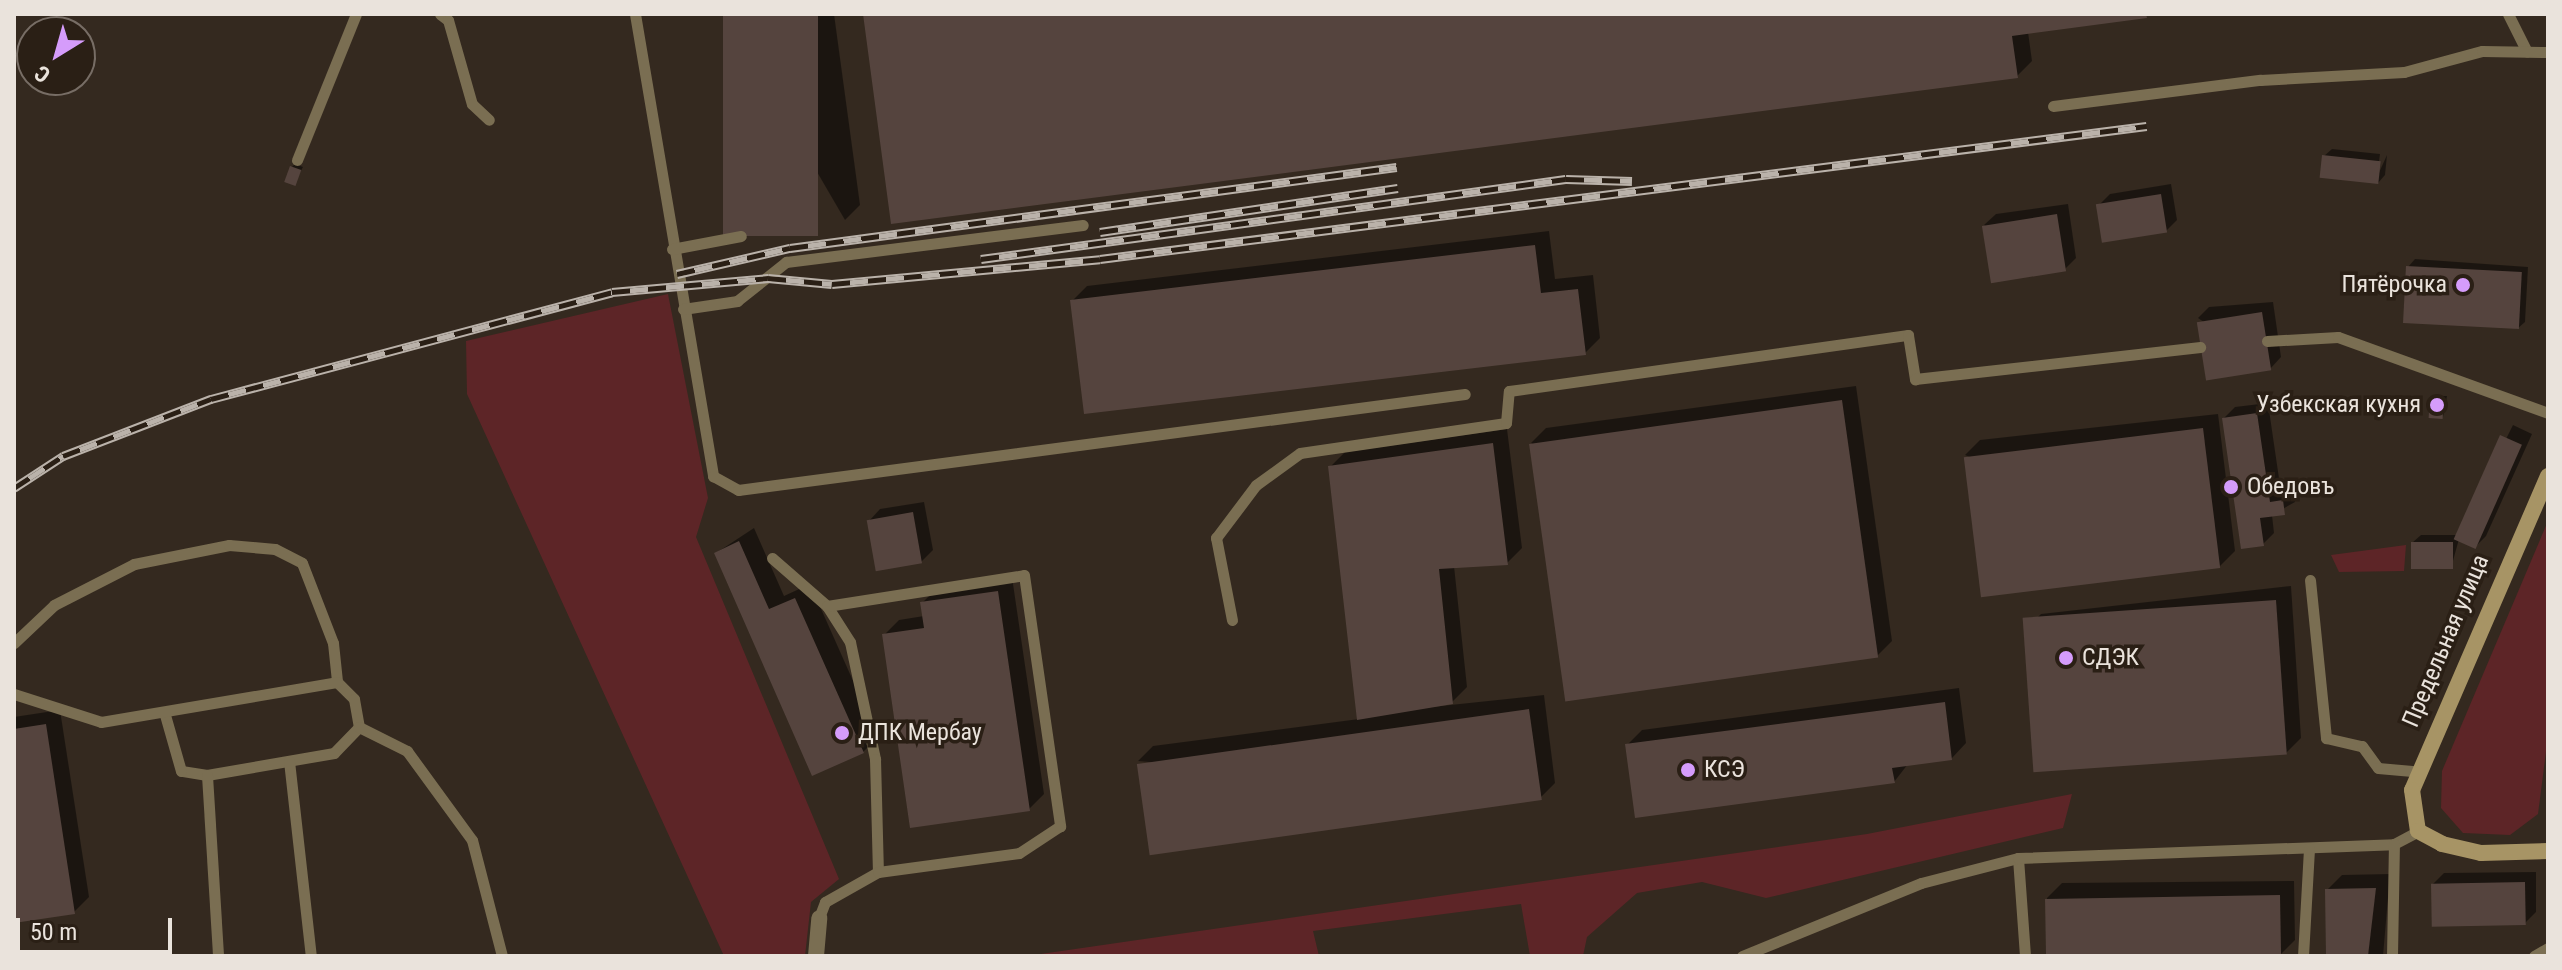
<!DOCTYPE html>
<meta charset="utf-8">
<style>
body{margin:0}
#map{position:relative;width:2562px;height:970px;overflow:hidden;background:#34291f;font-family:"Roboto Condensed",sans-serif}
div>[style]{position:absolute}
.green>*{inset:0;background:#5d2527}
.shadow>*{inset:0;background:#0007}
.building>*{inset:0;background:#55443e;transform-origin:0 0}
.lane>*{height:11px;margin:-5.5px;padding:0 5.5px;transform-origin:5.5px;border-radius:5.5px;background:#7a6e52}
.street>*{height:16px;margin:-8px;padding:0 8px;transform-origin:8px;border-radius:8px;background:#7a6e52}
.secondary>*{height:16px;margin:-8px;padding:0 8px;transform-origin:8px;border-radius:8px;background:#a79465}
.rail>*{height:9px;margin-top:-4.5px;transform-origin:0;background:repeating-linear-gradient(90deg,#2a1f15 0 18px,#bab2aa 0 36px);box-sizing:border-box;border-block:2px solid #bab2aa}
.dots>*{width:22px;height:22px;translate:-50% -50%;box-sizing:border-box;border:4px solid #2a1f15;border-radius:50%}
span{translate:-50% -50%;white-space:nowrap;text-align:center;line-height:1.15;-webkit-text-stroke:7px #2a1f15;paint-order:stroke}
.poi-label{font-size:24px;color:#eae3dc}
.right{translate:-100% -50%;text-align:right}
.left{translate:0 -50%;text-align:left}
.street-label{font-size:24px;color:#eae3dc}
.frame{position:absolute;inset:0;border:16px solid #eae3dc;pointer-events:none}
.north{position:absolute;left:16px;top:16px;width:80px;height:80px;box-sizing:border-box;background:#2a1f15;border:2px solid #776d65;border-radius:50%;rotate:217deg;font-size:22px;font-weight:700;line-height:32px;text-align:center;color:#eae3dc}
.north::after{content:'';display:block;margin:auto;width:28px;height:36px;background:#d59cfb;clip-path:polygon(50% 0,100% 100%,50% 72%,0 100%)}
.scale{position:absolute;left:16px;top:918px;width:156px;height:36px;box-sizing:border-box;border:4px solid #eae3dc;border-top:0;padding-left:10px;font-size:24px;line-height:28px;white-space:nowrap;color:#eae3dc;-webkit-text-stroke:6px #2a1f15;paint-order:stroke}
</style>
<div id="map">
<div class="green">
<i style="clip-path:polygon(668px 294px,708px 498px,696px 537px,839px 879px,811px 902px,805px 956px,724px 956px,467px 394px,466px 341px)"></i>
<i style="clip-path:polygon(2548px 521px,2548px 736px,2538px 814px,2510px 835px,2463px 833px,2441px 808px,2442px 771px)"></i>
<i style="clip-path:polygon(2406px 545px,2404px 571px,2339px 572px,2331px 555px)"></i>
<i style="clip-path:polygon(2072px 794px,2063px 828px,1766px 898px,1702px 882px,1637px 893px,1587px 937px,1583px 956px,1530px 956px,1521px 904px,1313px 931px,1319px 956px,1027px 956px,1867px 834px)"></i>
</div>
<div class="shadow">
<i style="clip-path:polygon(725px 14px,834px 14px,860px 205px,845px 220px)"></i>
<i style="clip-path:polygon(865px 14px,2148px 14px,2028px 32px,2032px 61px,2017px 76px)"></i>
<i style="clip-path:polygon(2332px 149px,2380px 154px,2377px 177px,2387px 155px,2385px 175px,2378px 183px,2324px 156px)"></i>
<i style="clip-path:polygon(295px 164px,303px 167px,294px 183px,292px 167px)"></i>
<i style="clip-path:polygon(2171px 184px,2177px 220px,2166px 231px,2098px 206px,2110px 194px)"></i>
<i style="clip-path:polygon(2068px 204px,2076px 258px,2065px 269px,1984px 225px,1996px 214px)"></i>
<i style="clip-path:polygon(1549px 231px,1555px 279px,1593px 275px,1600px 338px,1585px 353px,1072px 301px,1087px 286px)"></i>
<i style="clip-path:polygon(2415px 259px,2528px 267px,2525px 322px,2517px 329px,2408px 267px)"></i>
<i style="clip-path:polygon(2273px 302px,2281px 357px,2270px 369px,2198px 318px,2209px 307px)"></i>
<i style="clip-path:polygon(1856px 386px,1892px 641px,1877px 656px,1531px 443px,1546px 428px)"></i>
<i style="clip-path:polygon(2435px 396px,2447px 396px,2443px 417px,2432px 399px)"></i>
<i style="clip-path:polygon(2268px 403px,2281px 492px,2294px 490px,2295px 502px,2272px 515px,2274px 533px,2263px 544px,2224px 418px,2235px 407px)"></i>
<i style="clip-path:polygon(2218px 414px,2235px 551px,2220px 566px,1965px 455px,1980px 440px)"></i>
<i style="clip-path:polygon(2513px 425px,2532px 434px,2486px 536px,2475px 547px,2459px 539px,2451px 568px,2413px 542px,2421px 535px,2458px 535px)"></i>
<i style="clip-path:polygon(1507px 429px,1522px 548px,1507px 563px,1454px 566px,1467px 687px,1452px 702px,1403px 710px,1544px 695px,1555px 783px,1540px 798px,1138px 761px,1153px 746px,1359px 719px,1330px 467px,1345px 452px)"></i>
<i style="clip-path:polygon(924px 502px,933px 550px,921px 562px,869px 521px,880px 509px)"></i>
<i style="clip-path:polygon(754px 528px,784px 596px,810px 584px,878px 737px,863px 752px,716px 553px)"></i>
<i style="clip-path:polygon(1012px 577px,1044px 794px,1029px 809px,884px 635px,899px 620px,924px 616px,922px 603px,937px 588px)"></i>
<i style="clip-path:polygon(2291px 586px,2301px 738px,2286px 753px,2026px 629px,2041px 614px)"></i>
<i style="clip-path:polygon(1959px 688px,1966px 743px,1952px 758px,1908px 764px,1894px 782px,1627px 745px,1642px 730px)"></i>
<i style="clip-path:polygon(60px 710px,89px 897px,74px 912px,14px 921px,14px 717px)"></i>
<i style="clip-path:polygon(2536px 872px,2536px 912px,2525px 923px,2433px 884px,2444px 873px)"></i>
<i style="clip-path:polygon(2390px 874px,2383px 956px,2328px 956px,2327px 890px,2342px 875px)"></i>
<i style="clip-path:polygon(2294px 881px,2295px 940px,2280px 955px,2048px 956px,2047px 898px,2062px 883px)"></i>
</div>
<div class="building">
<i style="left:723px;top:14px;width:95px;height:222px"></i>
<i style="clip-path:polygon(863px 14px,2146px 14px,2147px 18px,2012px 36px,2018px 78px,891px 224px)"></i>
<i style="left:2322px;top:155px;width:59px;height:23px;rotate:6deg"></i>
<i style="left:290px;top:166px;width:12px;height:17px;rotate:20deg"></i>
<i style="left:2161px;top:194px;width:39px;height:66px;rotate:81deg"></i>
<i style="left:2057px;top:214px;width:58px;height:76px;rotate:81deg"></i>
<i style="clip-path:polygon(1535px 245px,1541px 293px,1578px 289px,1586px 355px,1084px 414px,1070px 300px)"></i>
<i style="left:2406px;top:266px;width:116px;height:57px;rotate:3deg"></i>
<i style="left:2262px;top:312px;width:59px;height:66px;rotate:81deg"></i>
<i style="left:2430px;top:398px;width:14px;height:20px;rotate:4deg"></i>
<i style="left:1842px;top:400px;width:260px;height:316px;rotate:82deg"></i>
<i style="clip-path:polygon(2257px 413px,2270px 502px,2283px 500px,2285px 515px,2260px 518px,2264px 546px,2241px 549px,2222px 418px)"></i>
<i style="left:2203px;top:428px;width:141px;height:241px;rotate:83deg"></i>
<i style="left:2500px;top:435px;width:24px;height:114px;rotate:24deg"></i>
<i style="clip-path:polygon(1493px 443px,1508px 565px,1439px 569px,1453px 704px,1357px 720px,1328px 466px)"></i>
<i style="left:913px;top:512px;width:52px;height:47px;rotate:80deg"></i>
<i style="clip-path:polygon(739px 541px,769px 609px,795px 598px,864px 753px,812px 776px,714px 553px)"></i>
<i style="left:2411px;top:542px;width:42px;height:27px"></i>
<i style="clip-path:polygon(998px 591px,1030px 811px,910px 828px,882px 634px,924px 628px,920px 602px)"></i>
<i style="left:2276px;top:600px;width:155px;height:254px;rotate:86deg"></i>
<i style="clip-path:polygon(1945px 702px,1952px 760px,1892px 768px,1895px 783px,1635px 818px,1625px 744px)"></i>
<i style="left:1529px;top:709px;width:92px;height:396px;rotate:82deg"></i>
<i style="clip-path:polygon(46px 724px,75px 914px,14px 923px,14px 729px)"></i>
<i style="left:2525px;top:882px;width:43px;height:94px;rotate:89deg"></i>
<i style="clip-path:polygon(2376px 888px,2368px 956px,2326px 956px,2325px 889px)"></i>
<i style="left:2280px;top:895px;width:61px;height:235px;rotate:89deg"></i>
</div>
<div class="lane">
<i style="left:440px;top:14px;width:10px;rotate:37deg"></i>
<i style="left:448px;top:20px;width:87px;rotate:74.1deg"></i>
<i style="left:472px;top:104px;width:23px;rotate:43deg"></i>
<i style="left:635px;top:14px;width:469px;rotate:80.4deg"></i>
<i style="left:713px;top:476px;width:29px;rotate:29deg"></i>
<i style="left:738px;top:490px;width:733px;rotate:-7.52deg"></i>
<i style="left:2508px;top:14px;width:42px;rotate:63.4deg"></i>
<i style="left:2053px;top:106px;width:209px;rotate:-7.2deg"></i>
<i style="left:2260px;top:80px;width:144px;rotate:-3.2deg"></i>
<i style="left:2404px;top:72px;width:81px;rotate:-15.1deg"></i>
<i style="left:2482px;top:51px;width:66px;rotate:0.9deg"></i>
<i style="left:297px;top:160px;width:157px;rotate:-68deg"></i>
<i style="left:672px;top:249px;width:70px;rotate:-10.7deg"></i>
<i style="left:683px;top:309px;width:55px;rotate:-8.4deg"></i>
<i style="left:737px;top:301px;width:63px;rotate:-38.5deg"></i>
<i style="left:786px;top:262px;width:299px;rotate:-7.1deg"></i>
<i style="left:2267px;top:341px;width:71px;rotate:-3.2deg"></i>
<i style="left:2338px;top:337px;width:223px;rotate:19.9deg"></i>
<i style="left:772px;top:558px;width:73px;rotate:41.1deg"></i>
<i style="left:827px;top:606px;width:43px;rotate:57.4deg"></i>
<i style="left:850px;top:642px;width:120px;rotate:77.9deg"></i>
<i style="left:875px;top:759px;width:113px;rotate:88.5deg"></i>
<i style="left:878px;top:872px;width:61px;rotate:150.5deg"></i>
<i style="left:825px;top:902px;width:17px;rotate:111deg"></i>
<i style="left:2310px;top:580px;width:159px;rotate:84.2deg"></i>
<i style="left:2326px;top:738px;width:37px;rotate:13deg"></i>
<i style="left:2362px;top:746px;width:27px;rotate:54deg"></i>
<i style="left:2378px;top:768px;width:37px;rotate:5deg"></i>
<i style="left:827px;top:606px;width:199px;rotate:-8.9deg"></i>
<i style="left:1024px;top:575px;width:254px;rotate:81.8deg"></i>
<i style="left:1060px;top:826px;width:49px;rotate:146.6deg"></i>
<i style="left:1019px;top:853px;width:142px;rotate:172.3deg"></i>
<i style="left:1232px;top:620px;width:84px;rotate:-101deg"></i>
<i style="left:1216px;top:538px;width:66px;rotate:-53deg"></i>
<i style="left:1256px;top:485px;width:54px;rotate:-36deg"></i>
<i style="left:1300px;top:453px;width:208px;rotate:-8.3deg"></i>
<i style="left:1506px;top:423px;width:32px;rotate:-85deg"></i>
<i style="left:1509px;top:391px;width:403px;rotate:-8deg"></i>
<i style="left:1908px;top:335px;width:45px;rotate:81deg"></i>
<i style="left:1915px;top:379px;width:287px;rotate:-6.4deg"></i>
<i style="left:14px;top:643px;width:55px;rotate:-43.5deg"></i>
<i style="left:54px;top:605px;width:90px;rotate:-27.1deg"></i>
<i style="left:134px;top:564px;width:97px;rotate:-11.3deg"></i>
<i style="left:229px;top:545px;width:46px;rotate:5deg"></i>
<i style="left:275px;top:549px;width:30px;rotate:27deg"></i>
<i style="left:302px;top:563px;width:86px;rotate:68.8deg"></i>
<i style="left:333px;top:643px;width:39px;rotate:84deg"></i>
<i style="left:337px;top:682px;width:24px;rotate:45deg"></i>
<i style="left:354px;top:699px;width:28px;rotate:80deg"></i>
<i style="left:359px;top:727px;width:36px;rotate:134deg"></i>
<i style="left:334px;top:753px;width:129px;rotate:170.2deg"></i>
<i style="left:207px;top:775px;width:26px;rotate:-171deg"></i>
<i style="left:181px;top:771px;width:58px;rotate:-105.9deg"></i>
<i style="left:14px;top:694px;width:91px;rotate:17.8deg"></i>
<i style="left:101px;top:722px;width:239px;rotate:-9.6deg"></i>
<i style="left:359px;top:727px;width:54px;rotate:26.6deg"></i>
<i style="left:407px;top:751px;width:110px;rotate:53.9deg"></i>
<i style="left:472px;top:840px;width:120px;rotate:75.5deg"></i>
<i style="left:289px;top:761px;width:196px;rotate:83.6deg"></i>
<i style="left:207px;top:775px;width:181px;rotate:86.5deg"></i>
<i style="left:2018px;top:858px;width:98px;rotate:85.9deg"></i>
<i style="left:1742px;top:956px;width:193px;rotate:-22.2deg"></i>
<i style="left:1921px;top:883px;width:100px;rotate:-14.5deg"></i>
<i style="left:2018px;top:858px;width:376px;rotate:-2.1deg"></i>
<i style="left:2394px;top:844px;width:27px;rotate:-28deg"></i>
<i style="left:2303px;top:956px;width:108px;rotate:-86.8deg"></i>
<i style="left:2392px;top:956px;width:112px;rotate:-89deg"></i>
<i style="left:2534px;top:956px;width:16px;rotate:-30deg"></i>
</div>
<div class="street">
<i style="left:816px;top:956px;width:38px;rotate:-85deg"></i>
</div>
<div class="secondary">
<i style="left:2548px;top:476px;width:342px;rotate:113.4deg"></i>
<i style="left:2412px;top:790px;width:41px;rotate:81.7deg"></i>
<i style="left:2418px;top:831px;width:27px;rotate:28deg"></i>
<i style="left:2442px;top:844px;width:40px;rotate:13deg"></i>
<i style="left:2481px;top:853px;width:67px;rotate:-1.7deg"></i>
</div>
<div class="rail">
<i style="left:1100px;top:232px;width:301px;rotate:-8.4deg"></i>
<i style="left:981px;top:259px;width:590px;rotate:-7.79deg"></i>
<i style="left:1566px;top:179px;width:66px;rotate:1.7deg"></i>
<i style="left:677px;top:274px;width:116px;rotate:-13deg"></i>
<i style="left:790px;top:248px;width:612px;rotate:-7.6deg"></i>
<i style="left:14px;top:488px;width:59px;rotate:-33.1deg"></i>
<i style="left:63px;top:456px;width:159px;rotate:-21.1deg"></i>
<i style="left:211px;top:399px;width:415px;rotate:-14.9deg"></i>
<i style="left:612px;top:292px;width:157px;rotate:-5.1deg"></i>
<i style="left:768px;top:278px;width:64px;rotate:5.4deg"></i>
<i style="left:832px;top:284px;width:269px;rotate:-5.3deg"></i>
<i style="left:1100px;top:259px;width:1055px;rotate:-7.24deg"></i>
</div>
<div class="dots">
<i style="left:2463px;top:285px;background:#d59cfb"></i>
<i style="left:2437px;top:405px;background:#d59cfb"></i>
<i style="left:2231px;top:487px;background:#d59cfb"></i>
<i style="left:2066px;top:658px;background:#d59cfb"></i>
<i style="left:842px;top:733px;background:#d59cfb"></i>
<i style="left:1688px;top:770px;background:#d59cfb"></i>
</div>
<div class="poi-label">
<span class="right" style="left:2447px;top:285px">Пятёрочка</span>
<span class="right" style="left:2421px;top:405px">Узбекская кухня</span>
<span class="left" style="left:2247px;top:487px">Обедовъ</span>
<span class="left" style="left:2082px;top:658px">СДЭК</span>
<span class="left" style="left:858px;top:733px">ДПК Мербау</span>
<span class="left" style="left:1704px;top:770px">КСЭ</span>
</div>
<div class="street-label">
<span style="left:2446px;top:641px;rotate:-67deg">Предельная улица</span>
</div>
<div class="frame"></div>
<div class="north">С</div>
<div class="scale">50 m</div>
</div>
